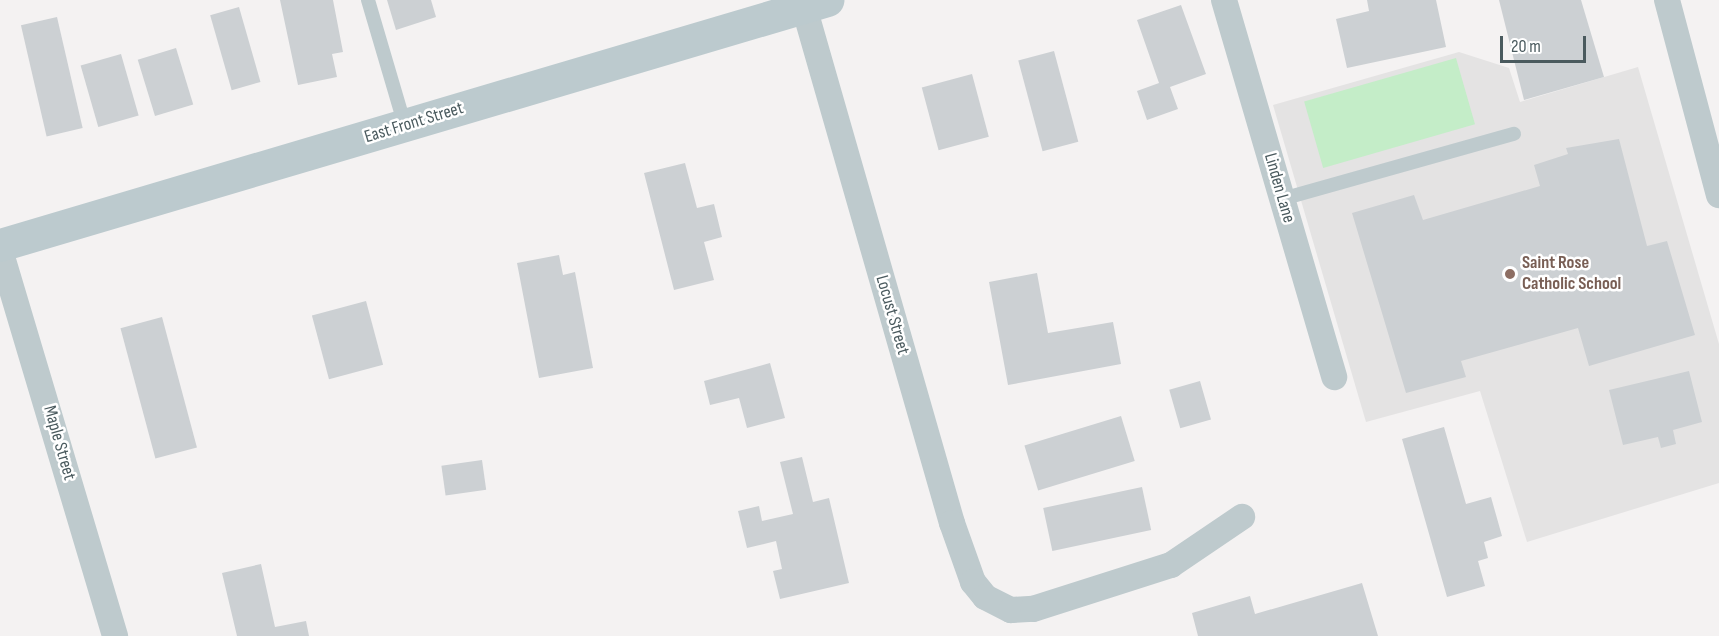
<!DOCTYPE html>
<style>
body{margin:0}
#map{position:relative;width:1719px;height:636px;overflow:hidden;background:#f4f2f2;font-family:"Sofia Sans Condensed",sans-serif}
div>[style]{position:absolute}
.education>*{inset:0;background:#e4e3e3}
.green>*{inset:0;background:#c4edc8;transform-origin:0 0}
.building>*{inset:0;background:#ccd0d3;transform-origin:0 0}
.service>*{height:14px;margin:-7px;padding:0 7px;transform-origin:7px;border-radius:7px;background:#becacd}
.minor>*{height:26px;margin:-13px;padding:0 13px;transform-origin:13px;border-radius:13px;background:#becacd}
.secondary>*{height:33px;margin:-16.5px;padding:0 16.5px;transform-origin:16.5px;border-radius:16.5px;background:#bccace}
.dots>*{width:16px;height:16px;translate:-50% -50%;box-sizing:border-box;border:3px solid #fff;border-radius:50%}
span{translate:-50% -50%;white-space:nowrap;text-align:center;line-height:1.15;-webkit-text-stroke:5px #fff;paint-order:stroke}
.street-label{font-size:18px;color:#4a5a5e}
.education-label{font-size:18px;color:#785e54;font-weight:700}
.left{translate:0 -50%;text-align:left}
.scale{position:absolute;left:1500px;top:36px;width:86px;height:27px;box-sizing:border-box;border:3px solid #4a5a5e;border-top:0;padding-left:8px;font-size:18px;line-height:21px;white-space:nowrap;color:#4a5a5e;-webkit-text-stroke:4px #fff;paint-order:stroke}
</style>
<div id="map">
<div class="education">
<i style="clip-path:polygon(1459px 52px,1509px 68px,1520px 102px,1638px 67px,1719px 344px,1719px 483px,1527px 542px,1480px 391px,1366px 422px,1273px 105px)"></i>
</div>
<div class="green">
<i style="left:1456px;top:58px;width:69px;height:158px;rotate:74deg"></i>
</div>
<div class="building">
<i style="clip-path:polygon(280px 0,333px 0,343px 52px,332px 54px,337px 77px,298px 85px)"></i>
<i style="clip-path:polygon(387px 0,431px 0,436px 17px,396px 30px)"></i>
<i style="clip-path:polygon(1367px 0,1436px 0,1446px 47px,1347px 68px,1336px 19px,1369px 11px)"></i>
<i style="clip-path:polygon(1499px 0,1581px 0,1604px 77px,1524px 100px)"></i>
<i style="clip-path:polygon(1181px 5px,1206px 74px,1170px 87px,1178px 109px,1147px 120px,1137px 91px,1159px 83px,1137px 20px)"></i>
<i style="left:239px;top:7px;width:78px;height:30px;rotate:74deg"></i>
<i style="left:57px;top:17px;width:114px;height:37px;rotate:77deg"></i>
<i style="left:176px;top:48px;width:59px;height:40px;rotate:73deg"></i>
<i style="left:1054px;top:51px;width:94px;height:37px;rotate:75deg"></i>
<i style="left:121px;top:54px;width:64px;height:42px;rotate:74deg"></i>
<i style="left:972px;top:74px;width:65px;height:52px;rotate:75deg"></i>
<i style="clip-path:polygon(1619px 139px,1647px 246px,1667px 241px,1695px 335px,1589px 366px,1578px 328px,1461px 361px,1466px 377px,1406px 393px,1352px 213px,1414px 195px,1423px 220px,1540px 186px,1534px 165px,1568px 154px,1566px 148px)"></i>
<i style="clip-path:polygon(685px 163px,697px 208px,714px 204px,722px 237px,704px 242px,714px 280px,674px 290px,644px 173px)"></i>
<i style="clip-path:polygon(559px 255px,563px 275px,575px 272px,593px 368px,539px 378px,517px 263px)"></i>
<i style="clip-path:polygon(1037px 273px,1048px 333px,1113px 322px,1121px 364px,1008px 385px,989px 282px)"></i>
<i style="left:366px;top:301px;width:66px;height:56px;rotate:75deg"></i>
<i style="left:162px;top:317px;width:135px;height:43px;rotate:75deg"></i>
<i style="clip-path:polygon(770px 363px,785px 418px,747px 428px,739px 398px,710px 405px,704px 381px)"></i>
<i style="clip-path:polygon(1689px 371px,1702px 422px,1673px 430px,1676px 444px,1661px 448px,1658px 437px,1623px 445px,1609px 390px)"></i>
<i style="left:1200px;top:381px;width:40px;height:32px;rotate:74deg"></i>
<i style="left:1121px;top:416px;width:47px;height:101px;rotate:73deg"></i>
<i style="clip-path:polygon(1444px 427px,1466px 504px,1491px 497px,1502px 536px,1484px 542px,1488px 558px,1478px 561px,1485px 586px,1447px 597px,1402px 439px)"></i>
<i style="clip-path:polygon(802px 457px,813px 502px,829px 498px,849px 583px,780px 599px,773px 571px,782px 569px,776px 541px,747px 548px,738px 511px,759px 506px,762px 521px,793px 514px,780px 462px)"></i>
<i style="left:482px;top:460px;width:30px;height:41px;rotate:82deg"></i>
<i style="left:1142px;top:487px;width:44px;height:101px;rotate:78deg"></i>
<i style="clip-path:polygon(261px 564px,275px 627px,306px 621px,309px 636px,237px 636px,222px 573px)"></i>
<i style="clip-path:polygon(1362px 583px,1378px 636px,1198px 636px,1192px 613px,1250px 596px,1255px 614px)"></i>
</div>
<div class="service">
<i style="left:368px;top:0;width:131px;rotate:73.6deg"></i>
<i style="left:1282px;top:199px;width:241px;rotate:-15.7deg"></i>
</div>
<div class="minor">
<i style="left:802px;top:0;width:544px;rotate:74deg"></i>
<i style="left:952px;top:523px;width:63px;rotate:70.4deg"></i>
<i style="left:973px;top:582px;width:19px;rotate:51deg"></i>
<i style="left:985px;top:597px;width:29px;rotate:27deg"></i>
<i style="left:1011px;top:610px;width:22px;rotate:-3deg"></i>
<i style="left:1033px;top:609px;width:145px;rotate:-17.7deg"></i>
<i style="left:1171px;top:565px;width:86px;rotate:-34.1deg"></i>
<i style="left:1224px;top:0;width:393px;rotate:73.7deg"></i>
<i style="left:1667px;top:0;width:202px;rotate:75.1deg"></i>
<i style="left:0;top:250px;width:403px;rotate:73.4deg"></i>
</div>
<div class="secondary">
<i style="left:0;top:245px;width:863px;rotate:-16.5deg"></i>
</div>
<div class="dots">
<i style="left:1510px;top:274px;background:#8d6e63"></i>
</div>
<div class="street-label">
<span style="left:414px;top:123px;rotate:-17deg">East Front Street</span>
<span style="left:1279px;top:188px;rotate:74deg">Linden Lane</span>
<span style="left:892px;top:315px;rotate:74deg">Locust Street</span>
<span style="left:59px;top:443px;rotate:74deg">Maple Street</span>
</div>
<div class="education-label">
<span class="left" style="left:1522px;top:274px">Saint Rose<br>Catholic School</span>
</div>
<div class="scale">20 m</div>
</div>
